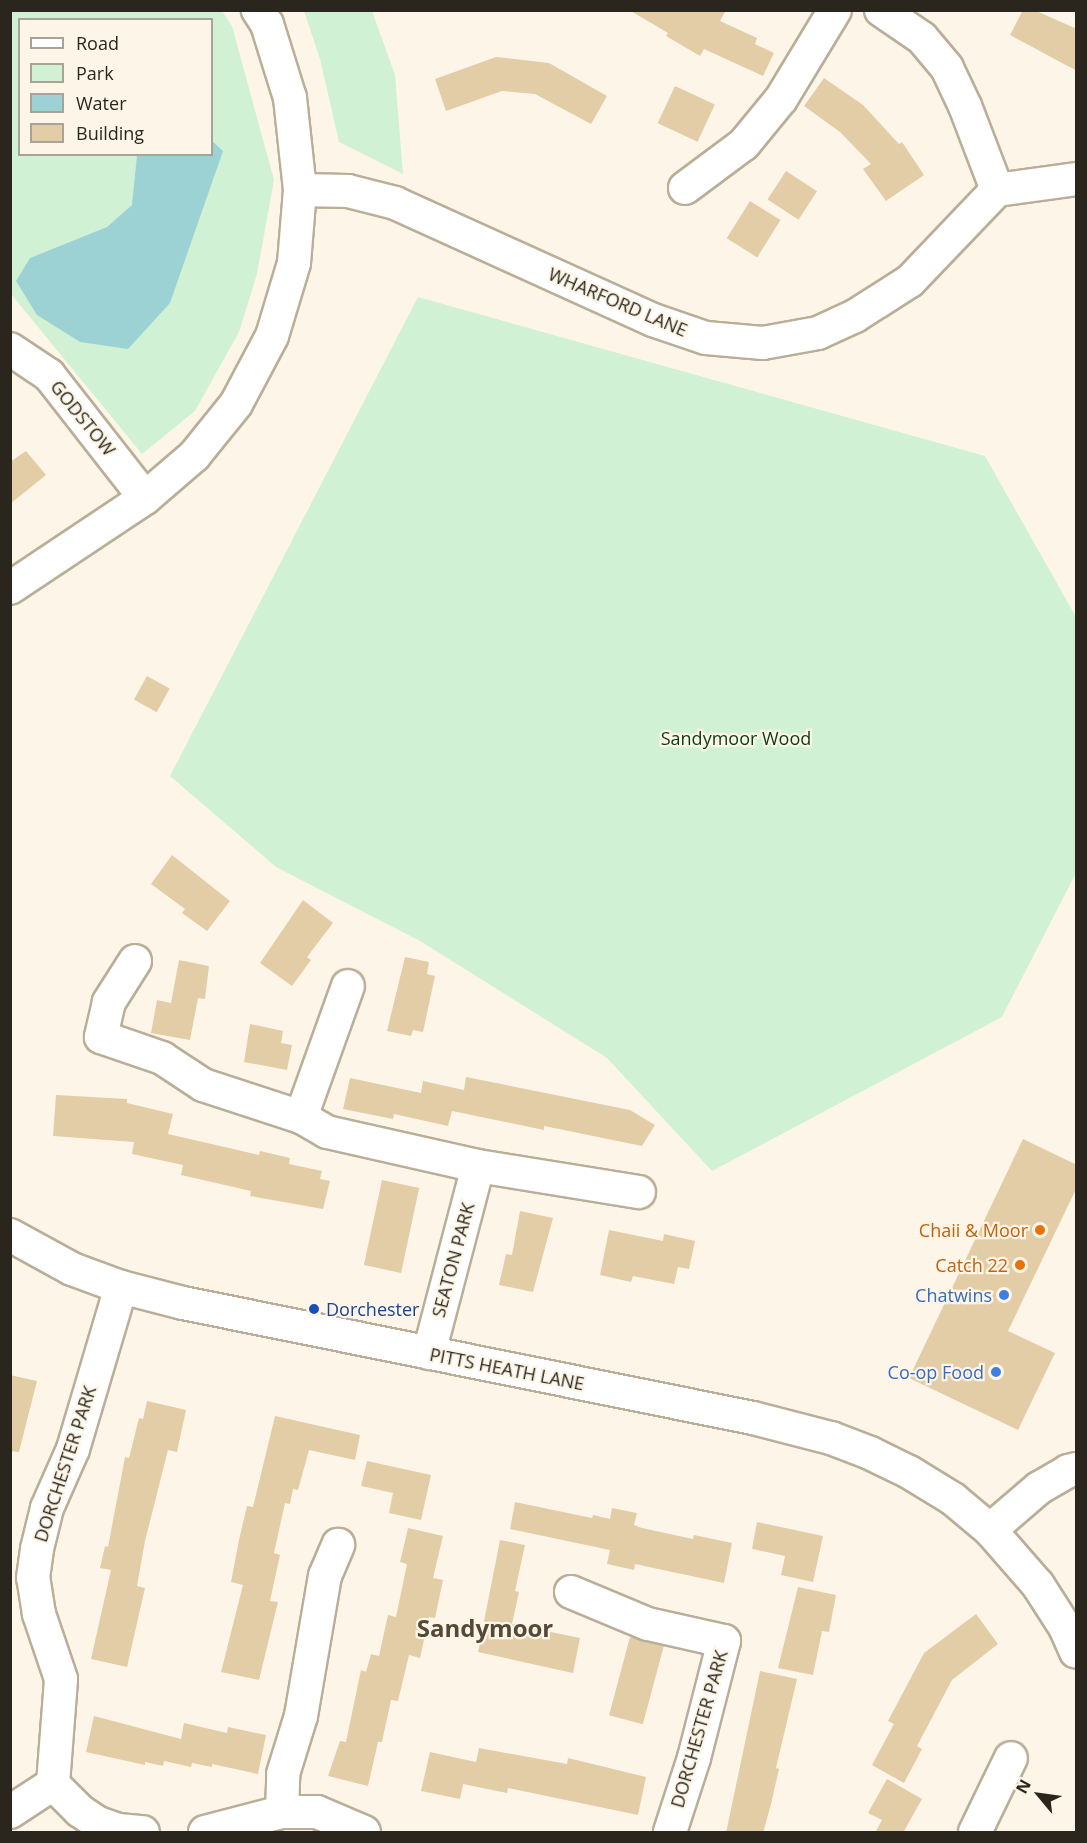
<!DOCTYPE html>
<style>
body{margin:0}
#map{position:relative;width:1087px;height:1843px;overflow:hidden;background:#fdf6e8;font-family:"Open Sans",sans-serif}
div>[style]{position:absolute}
.green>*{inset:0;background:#d1f1d4}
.water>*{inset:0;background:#9dd2d4}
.building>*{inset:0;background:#e2cda7;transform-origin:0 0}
.roads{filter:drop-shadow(2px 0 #baae98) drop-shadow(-2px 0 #baae98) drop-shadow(0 2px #baae98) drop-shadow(0 -2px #baae98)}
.minor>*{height:32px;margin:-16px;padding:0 16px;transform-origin:16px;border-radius:16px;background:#fff}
.dots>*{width:16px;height:16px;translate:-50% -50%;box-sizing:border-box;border:3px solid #fdf6e8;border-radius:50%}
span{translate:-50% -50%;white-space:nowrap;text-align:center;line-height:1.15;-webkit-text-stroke:4.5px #fdf6e8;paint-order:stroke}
.street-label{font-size:18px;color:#2b261d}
.park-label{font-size:18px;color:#063c15}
.food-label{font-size:18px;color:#c56008}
.right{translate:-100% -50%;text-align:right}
.shop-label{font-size:18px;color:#366cbe}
.transit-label{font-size:18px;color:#164399}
.left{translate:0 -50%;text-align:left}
.district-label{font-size:24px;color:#544936;font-weight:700}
.frame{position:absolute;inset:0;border:12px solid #2b261d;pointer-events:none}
.legend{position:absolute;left:18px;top:18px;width:195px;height:138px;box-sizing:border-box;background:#fdf6e8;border:2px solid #a9a397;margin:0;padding:8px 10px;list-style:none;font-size:18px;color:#2b261d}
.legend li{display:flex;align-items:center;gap:12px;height:30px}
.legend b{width:30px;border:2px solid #a9a397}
.north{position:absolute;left:1009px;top:1765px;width:60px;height:60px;-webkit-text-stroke:4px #fdf6e8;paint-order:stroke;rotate:299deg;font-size:16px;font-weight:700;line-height:24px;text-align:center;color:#2b261d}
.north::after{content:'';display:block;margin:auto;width:21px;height:27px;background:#2b261d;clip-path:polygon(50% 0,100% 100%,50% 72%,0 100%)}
</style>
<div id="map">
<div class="green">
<i style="clip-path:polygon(evenodd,10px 11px,222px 11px,232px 26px,274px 180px,257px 274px,239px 332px,195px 411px,142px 454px,11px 294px,10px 11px,20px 20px,212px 20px,212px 154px,20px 154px,20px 20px)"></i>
<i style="clip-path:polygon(304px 11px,372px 11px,395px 75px,403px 174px,339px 142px,320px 59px)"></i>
<i style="clip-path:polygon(418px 297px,985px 456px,1076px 617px,1076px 873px,1002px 1017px,712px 1171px,607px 1058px,420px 941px,276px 867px,170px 776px)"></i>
</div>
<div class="water">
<i style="clip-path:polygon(212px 141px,223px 151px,170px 303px,128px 349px,80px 342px,37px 315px,16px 281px,30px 258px,107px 227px,132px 205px,137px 155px,212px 154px)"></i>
</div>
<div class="building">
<i style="clip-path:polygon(629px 10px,726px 10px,720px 21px,757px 38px,755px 44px,774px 53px,763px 76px,704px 49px,700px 56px,666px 36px,668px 33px)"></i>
<i style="clip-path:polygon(1023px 10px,1034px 10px,1077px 29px,1077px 71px,1010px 35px)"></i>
<i style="clip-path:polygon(496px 57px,549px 63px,607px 96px,591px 124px,535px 94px,502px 91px,446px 111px,435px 79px)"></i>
<i style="clip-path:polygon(824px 78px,863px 105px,899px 144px,902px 142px,924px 175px,886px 201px,863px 169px,871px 164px,840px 132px,804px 106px)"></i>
<i style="left:675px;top:86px;width:44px;height:41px;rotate:25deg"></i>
<i style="left:786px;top:171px;width:37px;height:34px;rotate:33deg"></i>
<i style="left:750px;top:201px;width:36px;height:44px;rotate:32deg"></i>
<i style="clip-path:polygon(26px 451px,46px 475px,10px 504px,10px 462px)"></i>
<i style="left:147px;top:676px;width:26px;height:27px;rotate:29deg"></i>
<i style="clip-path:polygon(172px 855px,230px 901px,207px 931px,182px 913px,185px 909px,151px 884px)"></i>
<i style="clip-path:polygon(303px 900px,333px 923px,307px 957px,311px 960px,292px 986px,260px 963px)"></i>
<i style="clip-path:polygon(405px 957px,429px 962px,427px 974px,435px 976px,423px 1032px,413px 1030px,411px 1036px,387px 1031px)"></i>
<i style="clip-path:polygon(179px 960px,209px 966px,205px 999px,198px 998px,190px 1040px,151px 1033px,157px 1000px,171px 1003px)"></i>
<i style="clip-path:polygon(250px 1024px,283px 1031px,281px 1043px,292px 1045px,287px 1070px,244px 1062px)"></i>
<i style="clip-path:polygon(466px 1077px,630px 1110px,655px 1125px,642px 1146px,544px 1126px,544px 1130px,452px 1111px,448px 1126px,394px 1114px,393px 1119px,343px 1109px,350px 1078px,421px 1093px,423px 1081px,464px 1090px)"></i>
<i style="clip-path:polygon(56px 1095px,127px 1099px,127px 1103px,173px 1114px,168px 1134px,259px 1155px,260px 1151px,290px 1158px,289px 1164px,322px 1171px,320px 1179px,330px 1181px,323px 1209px,250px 1196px,251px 1191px,181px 1175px,183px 1165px,132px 1154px,134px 1142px,53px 1136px)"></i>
<i style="clip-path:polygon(1023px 1139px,1077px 1165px,1077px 1187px,1008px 1331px,1055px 1353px,1018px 1430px,909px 1378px)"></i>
<i style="left:382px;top:1180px;width:38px;height:87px;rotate:12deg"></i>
<i style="clip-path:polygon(520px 1211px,553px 1218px,533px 1292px,499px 1285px,506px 1254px,512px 1255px)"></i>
<i style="clip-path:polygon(609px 1230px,663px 1241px,664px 1234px,695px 1241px,689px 1269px,678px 1267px,674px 1284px,633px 1276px,631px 1282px,600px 1275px)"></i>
<i style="clip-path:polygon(10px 1375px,37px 1381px,19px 1452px,10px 1451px)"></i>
<i style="clip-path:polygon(147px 1401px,186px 1410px,177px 1452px,168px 1450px,145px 1541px,137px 1586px,145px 1588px,127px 1667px,91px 1659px,111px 1570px,100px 1568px,105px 1546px,108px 1547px,125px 1457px,129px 1458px,139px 1418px,143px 1419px)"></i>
<i style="clip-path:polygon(275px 1416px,360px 1435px,355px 1460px,309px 1450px,298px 1490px,293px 1489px,290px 1504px,285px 1503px,274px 1553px,280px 1555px,270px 1601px,278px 1602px,259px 1680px,221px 1672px,243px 1585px,231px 1582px,239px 1540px,247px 1506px,253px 1507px)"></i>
<i style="clip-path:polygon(367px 1461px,431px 1475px,421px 1520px,389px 1513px,393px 1493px,361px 1486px)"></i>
<i style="clip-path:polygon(515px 1502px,592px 1518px,593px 1515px,610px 1519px,612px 1508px,637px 1513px,634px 1525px,642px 1528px,693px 1539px,694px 1535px,732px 1543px,724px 1583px,635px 1564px,634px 1570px,607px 1564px,610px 1550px,510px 1529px)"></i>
<i style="clip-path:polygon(757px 1522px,823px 1536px,813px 1582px,781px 1575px,785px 1556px,752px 1549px)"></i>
<i style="clip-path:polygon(408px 1528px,443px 1536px,433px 1578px,443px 1580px,435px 1618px,429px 1617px,420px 1658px,409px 1655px,398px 1701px,391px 1700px,382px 1742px,378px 1742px,368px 1786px,328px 1776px,340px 1741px,346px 1742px,361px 1670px,366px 1672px,371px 1654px,379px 1656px,388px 1615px,396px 1617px,407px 1564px,400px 1562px)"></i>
<i style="clip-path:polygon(500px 1540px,525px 1545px,515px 1591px,519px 1592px,512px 1624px,580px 1638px,573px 1673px,478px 1652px)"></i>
<i style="clip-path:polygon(798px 1587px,836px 1595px,829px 1632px,822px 1631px,813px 1675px,778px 1668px)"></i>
<i style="clip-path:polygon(976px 1614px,998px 1644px,952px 1680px,917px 1746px,922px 1749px,904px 1783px,872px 1765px,894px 1724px,888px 1721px,924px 1653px)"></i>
<i style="left:630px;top:1637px;width:35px;height:81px;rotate:15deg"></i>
<i style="clip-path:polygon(760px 1671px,797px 1679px,776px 1768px,779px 1769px,771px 1804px,763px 1833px,726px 1833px)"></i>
<i style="clip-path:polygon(94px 1716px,181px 1739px,184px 1723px,227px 1733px,228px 1727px,266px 1735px,258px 1774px,212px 1764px,212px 1767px,192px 1763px,191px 1767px,164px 1761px,163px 1766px,145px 1762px,145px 1765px,86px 1752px)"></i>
<i style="clip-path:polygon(479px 1748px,567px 1764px,568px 1758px,646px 1777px,638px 1815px,508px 1788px,507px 1793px,463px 1784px,460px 1799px,421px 1791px,430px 1752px,476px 1762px)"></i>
<i style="clip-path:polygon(887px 1779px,922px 1799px,903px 1833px,875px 1833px,882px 1820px,868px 1813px)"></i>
</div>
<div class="roads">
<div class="minor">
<i style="left:881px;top:10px;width:50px;rotate:34.3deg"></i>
<i style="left:922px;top:38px;width:39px;rotate:50deg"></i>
<i style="left:947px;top:68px;width:42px;rotate:64.7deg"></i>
<i style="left:965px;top:106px;width:90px;rotate:69.1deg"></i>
<i style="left:685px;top:188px;width:74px;rotate:-36.7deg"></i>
<i style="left:744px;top:144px;width:58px;rotate:-50.6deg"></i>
<i style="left:781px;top:99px;width:104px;rotate:-58.8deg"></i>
<i style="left:300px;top:190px;width:48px;rotate:1.2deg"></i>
<i style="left:348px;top:191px;width:49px;rotate:14.3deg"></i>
<i style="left:395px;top:203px;width:283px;rotate:24.4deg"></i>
<i style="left:653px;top:320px;width:56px;rotate:18.8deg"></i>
<i style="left:706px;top:338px;width:57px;rotate:5deg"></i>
<i style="left:763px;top:343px;width:56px;rotate:-10.3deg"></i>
<i style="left:818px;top:333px;width:41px;rotate:-24.7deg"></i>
<i style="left:855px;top:316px;width:65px;rotate:-32.5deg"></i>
<i style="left:910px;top:281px;width:126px;rotate:-46.3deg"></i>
<i style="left:997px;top:190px;width:80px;rotate:-7.9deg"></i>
<i style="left:10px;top:349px;width:47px;rotate:33.7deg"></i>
<i style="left:49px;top:375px;width:156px;rotate:52deg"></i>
<i style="left:10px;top:588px;width:162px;rotate:-33.7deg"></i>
<i style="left:145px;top:498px;width:65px;rotate:-40.6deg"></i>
<i style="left:194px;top:456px;width:67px;rotate:-51.1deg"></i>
<i style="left:236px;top:404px;width:77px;rotate:-62.1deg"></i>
<i style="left:272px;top:336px;width:76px;rotate:-73.2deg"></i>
<i style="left:294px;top:263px;width:73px;rotate:-85.3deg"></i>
<i style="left:300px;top:190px;width:93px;rotate:-96.2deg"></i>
<i style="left:290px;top:98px;width:77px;rotate:-107.3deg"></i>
<i style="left:267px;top:24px;width:17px;rotate:-123deg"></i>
<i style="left:135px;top:961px;width:49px;rotate:122.4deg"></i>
<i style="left:109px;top:1002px;width:36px;rotate:103deg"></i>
<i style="left:101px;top:1037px;width:65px;rotate:19deg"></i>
<i style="left:162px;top:1058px;width:49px;rotate:33.4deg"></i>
<i style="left:203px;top:1085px;width:103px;rotate:18.1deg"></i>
<i style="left:301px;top:1117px;width:30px;rotate:30deg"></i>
<i style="left:327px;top:1132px;width:155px;rotate:12.7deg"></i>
<i style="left:478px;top:1166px;width:163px;rotate:9.2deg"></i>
<i style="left:301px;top:1117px;width:139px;rotate:-70.3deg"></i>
<i style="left:10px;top:1235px;width:71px;rotate:28.7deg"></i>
<i style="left:72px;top:1269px;width:52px;rotate:20.2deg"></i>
<i style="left:121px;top:1287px;width:64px;rotate:14.5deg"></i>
<i style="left:183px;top:1303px;width:581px;rotate:11.41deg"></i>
<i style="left:753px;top:1418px;width:81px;rotate:14.4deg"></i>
<i style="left:831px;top:1438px;width:42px;rotate:21deg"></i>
<i style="left:870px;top:1453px;width:43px;rotate:26deg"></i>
<i style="left:909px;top:1472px;width:52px;rotate:31.5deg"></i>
<i style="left:953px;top:1499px;width:48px;rotate:40deg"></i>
<i style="left:990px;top:1530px;width:73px;rotate:48.9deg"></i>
<i style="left:1038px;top:1585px;width:50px;rotate:57.3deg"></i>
<i style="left:1065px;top:1627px;width:27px;rotate:66deg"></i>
<i style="left:429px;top:1353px;width:193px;rotate:-75.3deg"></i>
<i style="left:990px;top:1530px;width:65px;rotate:-40.6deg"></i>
<i style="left:1039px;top:1488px;width:34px;rotate:-30deg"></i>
<i style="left:1068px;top:1471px;width:8px;rotate:-14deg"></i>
<i style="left:571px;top:1592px;width:83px;rotate:22.6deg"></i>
<i style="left:648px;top:1624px;width:78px;rotate:12.6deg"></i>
<i style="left:724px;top:1641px;width:121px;rotate:104.4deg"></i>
<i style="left:694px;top:1758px;width:78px;rotate:108deg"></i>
<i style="left:53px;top:1784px;width:38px;rotate:45deg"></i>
<i style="left:80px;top:1811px;width:22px;rotate:34deg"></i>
<i style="left:98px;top:1823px;width:21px;rotate:19deg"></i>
<i style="left:118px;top:1830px;width:25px;rotate:5deg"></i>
<i style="left:10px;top:1812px;width:51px;rotate:-33.1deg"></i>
<i style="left:53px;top:1784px;width:105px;rotate:-85.6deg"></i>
<i style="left:61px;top:1679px;width:69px;rotate:-108.7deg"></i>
<i style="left:39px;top:1614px;width:36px;rotate:-99deg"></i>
<i style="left:33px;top:1578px;width:29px;rotate:-82deg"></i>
<i style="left:37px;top:1549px;width:42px;rotate:-76.3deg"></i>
<i style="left:47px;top:1508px;width:64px;rotate:-66.2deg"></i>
<i style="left:73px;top:1449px;width:169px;rotate:-73.5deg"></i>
<i style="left:282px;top:1812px;width:38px;rotate:-88deg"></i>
<i style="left:283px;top:1774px;width:61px;rotate:-72.8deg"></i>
<i style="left:301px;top:1716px;width:142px;rotate:-80.3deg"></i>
<i style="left:325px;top:1576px;width:34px;rotate:-67deg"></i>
<i style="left:205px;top:1832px;width:80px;rotate:-14.6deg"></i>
<i style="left:282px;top:1812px;width:35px"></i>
<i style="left:317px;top:1812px;width:51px;rotate:23.1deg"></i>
<i style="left:975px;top:1832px;width:82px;rotate:-64.1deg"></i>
</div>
</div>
<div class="dots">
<i style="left:1040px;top:1230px;background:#e8710a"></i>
<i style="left:1020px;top:1265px;background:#e8710a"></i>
<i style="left:1004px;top:1295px;background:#3f7fe0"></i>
<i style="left:314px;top:1309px;background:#1a4fb4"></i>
<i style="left:996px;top:1372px;background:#3f7fe0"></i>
</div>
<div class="street-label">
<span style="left:618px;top:302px;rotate:23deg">WHARFORD LANE</span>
<span style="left:83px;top:418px;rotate:51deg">GODSTOW</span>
<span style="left:453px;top:1260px;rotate:-75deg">SEATON PARK</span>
<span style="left:507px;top:1369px;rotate:11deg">PITTS HEATH LANE</span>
<span style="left:65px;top:1464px;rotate:-72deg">DORCHESTER PARK</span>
<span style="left:699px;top:1729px;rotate:-74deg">DORCHESTER PARK</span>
</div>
<div class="park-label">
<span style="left:736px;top:738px">Sandymoor Wood</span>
</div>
<div class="food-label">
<span class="right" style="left:1028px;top:1230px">Chaii &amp; Moor</span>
<span class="right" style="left:1008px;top:1265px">Catch 22</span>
</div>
<div class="shop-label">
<span class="right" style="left:992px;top:1295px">Chatwins</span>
<span class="right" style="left:984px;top:1372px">Co-op Food</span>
</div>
<div class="transit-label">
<span class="left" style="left:326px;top:1309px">Dorchester</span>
</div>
<div class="district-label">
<span style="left:485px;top:1628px">Sandymoor</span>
</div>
<div class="frame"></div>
<ul class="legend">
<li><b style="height:8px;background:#fff"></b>Road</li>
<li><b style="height:16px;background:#d1f1d4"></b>Park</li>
<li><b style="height:16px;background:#9dd2d4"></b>Water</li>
<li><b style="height:16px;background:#e2cda7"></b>Building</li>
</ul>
<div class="north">N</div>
</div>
